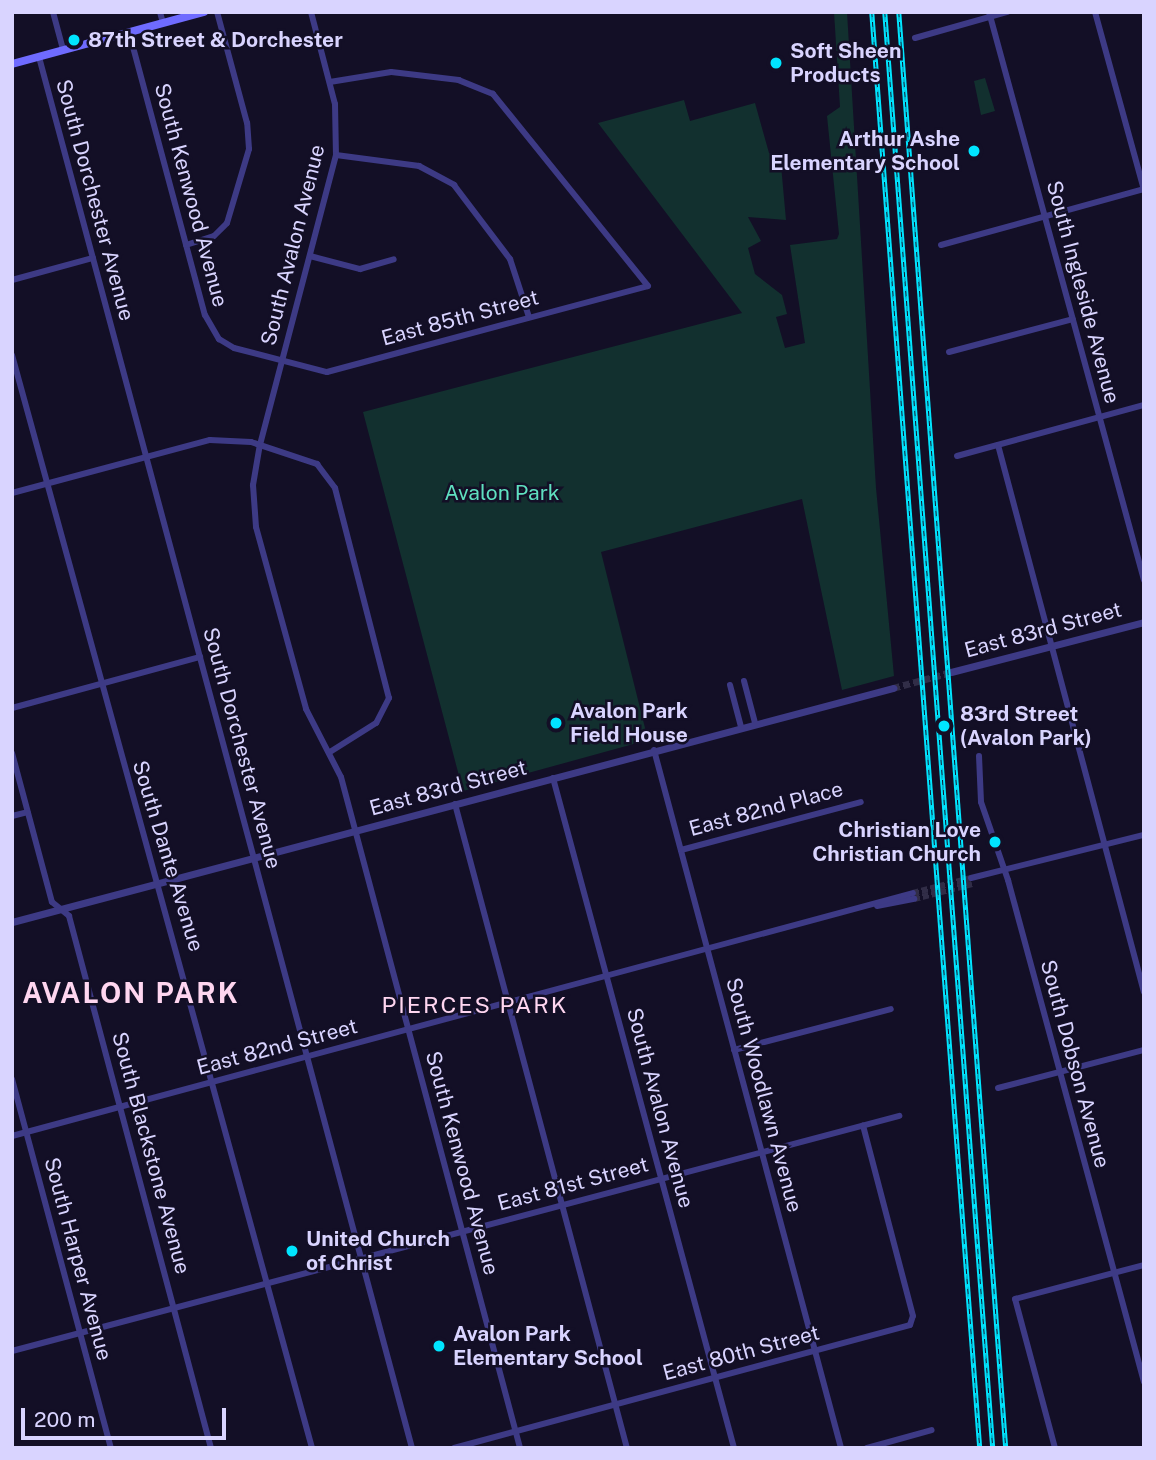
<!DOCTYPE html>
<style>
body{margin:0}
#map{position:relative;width:1156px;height:1460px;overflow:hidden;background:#130f26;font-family:"Public Sans",sans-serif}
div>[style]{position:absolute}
.green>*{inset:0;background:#12302f}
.minor-tunnel>*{height:6px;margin-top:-3px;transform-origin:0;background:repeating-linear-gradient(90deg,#312d47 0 6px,transparent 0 9px)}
.tertiary-tunnel>*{height:7px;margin-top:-3.5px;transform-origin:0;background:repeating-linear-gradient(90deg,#312d47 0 7px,transparent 0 10.5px)}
.minor>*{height:6px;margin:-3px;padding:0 3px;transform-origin:3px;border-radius:3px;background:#3d3a85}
.tertiary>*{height:7px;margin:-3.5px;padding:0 3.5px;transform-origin:3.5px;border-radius:3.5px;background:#3d3a85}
.secondary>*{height:8px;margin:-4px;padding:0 4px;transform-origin:4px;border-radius:4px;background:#6f6bff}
.rail>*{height:4.5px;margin-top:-2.25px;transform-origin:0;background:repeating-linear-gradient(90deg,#130f26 0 5px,#00e5ff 0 10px);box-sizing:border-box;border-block:2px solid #00e5ff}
.dots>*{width:19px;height:19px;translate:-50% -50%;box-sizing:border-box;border:4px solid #130f26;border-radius:50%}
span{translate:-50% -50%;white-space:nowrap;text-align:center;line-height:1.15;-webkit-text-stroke:5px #130f26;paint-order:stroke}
.poi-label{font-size:21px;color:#d9d4ff;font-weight:700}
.left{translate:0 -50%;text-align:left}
.right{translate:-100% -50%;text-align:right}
.street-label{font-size:21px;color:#d9d4ff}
.park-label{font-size:21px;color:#5fe0c0}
.neighbourhood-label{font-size:23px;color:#ffd6f0;letter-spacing:2px}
.district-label{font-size:28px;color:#ffd6f0;font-weight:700;letter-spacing:2px}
.frame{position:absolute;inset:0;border:14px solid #d9d4ff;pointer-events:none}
.scale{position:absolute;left:21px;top:1408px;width:205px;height:32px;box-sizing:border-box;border:4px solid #d9d4ff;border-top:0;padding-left:9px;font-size:21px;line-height:24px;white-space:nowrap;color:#d9d4ff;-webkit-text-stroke:5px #130f26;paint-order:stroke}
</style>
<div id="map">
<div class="green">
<i style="clip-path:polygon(834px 12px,847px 12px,876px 488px,894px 676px,842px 690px,802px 499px,601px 552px,648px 740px,463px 791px,363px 412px,742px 313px,598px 123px,684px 100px,690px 121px,755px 103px,769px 153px,780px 154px,786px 220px,748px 217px,761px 241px,748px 248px,755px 274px,782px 295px,787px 314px,776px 317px,785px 348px,805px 343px,790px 245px,837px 239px,839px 234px,827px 116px,840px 107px)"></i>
<i style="clip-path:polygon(985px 78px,995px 111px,981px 115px,974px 81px)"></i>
</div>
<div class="minor-tunnel">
<i style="left:913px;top:893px;width:60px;rotate:-14.5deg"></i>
<i style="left:914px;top:899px;width:60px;rotate:-14.5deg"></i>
</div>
<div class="tertiary-tunnel">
<i style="left:893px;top:688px;width:60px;rotate:-15.4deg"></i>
</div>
<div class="minor">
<i style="left:53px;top:12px;width:39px;rotate:75deg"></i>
<i style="left:160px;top:12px;width:11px;rotate:75deg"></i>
<i style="left:311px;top:12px;width:95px;rotate:75.4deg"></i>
<i style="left:335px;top:104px;width:51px;rotate:88.9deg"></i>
<i style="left:336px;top:155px;width:299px;rotate:104.7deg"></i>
<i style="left:260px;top:444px;width:42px;rotate:99.7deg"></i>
<i style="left:253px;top:485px;width:42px;rotate:85.9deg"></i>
<i style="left:256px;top:527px;width:189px;rotate:74.6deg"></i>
<i style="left:306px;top:709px;width:76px;rotate:62.8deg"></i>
<i style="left:341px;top:777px;width:694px;rotate:75.06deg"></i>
<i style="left:989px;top:12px;width:589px;rotate:74.74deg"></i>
<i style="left:1095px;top:12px;width:185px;rotate:74.6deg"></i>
<i style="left:129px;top:32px;width:293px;rotate:75deg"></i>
<i style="left:205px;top:315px;width:28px;rotate:60deg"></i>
<i style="left:219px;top:339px;width:17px;rotate:31deg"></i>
<i style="left:234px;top:348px;width:96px;rotate:14.5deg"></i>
<i style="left:327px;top:372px;width:332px;rotate:-15deg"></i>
<i style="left:648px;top:286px;width:247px;rotate:-128.9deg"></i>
<i style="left:493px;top:94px;width:37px;rotate:-158deg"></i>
<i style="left:459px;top:80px;width:68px;rotate:-173.3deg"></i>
<i style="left:391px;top:72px;width:62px;rotate:170.7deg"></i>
<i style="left:915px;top:38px;width:96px;rotate:-15.8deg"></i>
<i style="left:39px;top:57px;width:1440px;rotate:74.99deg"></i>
<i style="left:336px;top:155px;width:84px;rotate:7.5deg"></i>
<i style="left:419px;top:166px;width:40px;rotate:28deg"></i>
<i style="left:454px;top:185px;width:93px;rotate:52.9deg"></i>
<i style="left:510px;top:259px;width:61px;rotate:71.9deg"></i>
<i style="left:186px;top:245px;width:29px;rotate:-18deg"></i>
<i style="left:214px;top:236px;width:18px;rotate:-45deg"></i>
<i style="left:227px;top:223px;width:77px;rotate:-73.4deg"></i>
<i style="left:249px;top:149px;width:26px;rotate:-94deg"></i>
<i style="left:247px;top:123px;width:115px;rotate:-105.1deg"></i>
<i style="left:941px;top:245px;width:211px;rotate:-15.4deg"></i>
<i style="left:310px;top:256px;width:52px;rotate:14.6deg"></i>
<i style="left:360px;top:269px;width:35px;rotate:-16deg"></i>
<i style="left:12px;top:280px;width:84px;rotate:-15.2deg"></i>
<i style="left:949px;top:352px;width:128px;rotate:-14.9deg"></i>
<i style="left:12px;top:355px;width:1133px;rotate:74.65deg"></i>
<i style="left:998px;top:445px;width:566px;rotate:75.06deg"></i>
<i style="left:957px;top:456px;width:194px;rotate:-15.3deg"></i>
<i style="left:12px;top:493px;width:205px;rotate:-15deg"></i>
<i style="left:210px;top:440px;width:41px;rotate:2.8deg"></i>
<i style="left:251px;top:442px;width:70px;rotate:18.4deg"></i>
<i style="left:317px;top:464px;width:30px;rotate:53deg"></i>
<i style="left:335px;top:488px;width:217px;rotate:75.6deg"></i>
<i style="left:389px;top:698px;width:28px;rotate:117deg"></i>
<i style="left:376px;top:723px;width:54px;rotate:147.8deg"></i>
<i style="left:744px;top:681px;width:43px;rotate:75.3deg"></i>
<i style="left:730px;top:685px;width:43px;rotate:75.3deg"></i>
<i style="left:12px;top:708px;width:195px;rotate:-15.2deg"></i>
<i style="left:654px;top:750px;width:723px;rotate:75deg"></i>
<i style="left:12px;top:753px;width:154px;rotate:75deg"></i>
<i style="left:52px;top:902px;width:22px;rotate:39deg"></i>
<i style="left:69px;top:916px;width:551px;rotate:75.06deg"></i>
<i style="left:979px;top:756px;width:46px;rotate:87.5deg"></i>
<i style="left:981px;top:802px;width:83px;rotate:70.9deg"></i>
<i style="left:1008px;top:880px;width:520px;rotate:74.84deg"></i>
<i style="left:553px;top:778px;width:694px;rotate:74.88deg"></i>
<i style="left:455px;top:804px;width:667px;rotate:75.05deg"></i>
<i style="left:12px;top:816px;width:16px;rotate:-14deg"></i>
<i style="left:681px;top:850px;width:186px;rotate:-14.9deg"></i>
<i style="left:971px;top:878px;width:178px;rotate:-14deg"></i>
<i style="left:877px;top:906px;width:38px;rotate:-11deg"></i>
<i style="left:734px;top:1050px;width:162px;rotate:-14.6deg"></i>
<i style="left:12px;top:1079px;width:382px;rotate:75deg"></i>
<i style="left:998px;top:1088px;width:151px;rotate:-14.6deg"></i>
<i style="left:12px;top:1136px;width:933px;rotate:-15.09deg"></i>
<i style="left:12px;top:1351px;width:918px;rotate:-14.84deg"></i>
<i style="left:454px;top:1448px;width:472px;rotate:-15.1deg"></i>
<i style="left:910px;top:1325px;width:9px;rotate:-72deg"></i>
<i style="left:913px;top:1316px;width:197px;rotate:-104.7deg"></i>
<i style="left:867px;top:1448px;width:67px;rotate:-15.5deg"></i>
<i style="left:1055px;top:1448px;width:154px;rotate:-105deg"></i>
<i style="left:1015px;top:1299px;width:133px;rotate:-14.8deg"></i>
</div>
<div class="tertiary">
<i style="left:951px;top:672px;width:199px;rotate:-14.5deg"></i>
<i style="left:12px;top:922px;width:912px;rotate:-14.87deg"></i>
</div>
<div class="secondary">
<i style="left:12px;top:64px;width:199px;rotate:-15.2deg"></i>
</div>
<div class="rail">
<i style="left:872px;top:12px;width:1440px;rotate:85.7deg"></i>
<i style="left:885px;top:12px;width:1440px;rotate:85.7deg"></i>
<i style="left:899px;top:12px;width:1440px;rotate:85.74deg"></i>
</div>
<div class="dots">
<i style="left:74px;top:40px;background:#00e5ff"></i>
<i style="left:776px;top:63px;background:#00e5ff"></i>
<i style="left:974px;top:151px;background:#00e5ff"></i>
<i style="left:556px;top:723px;background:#00e5ff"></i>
<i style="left:944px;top:726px;background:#00e5ff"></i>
<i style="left:995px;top:842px;background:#00e5ff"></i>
<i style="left:292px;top:1251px;background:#00e5ff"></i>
<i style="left:439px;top:1346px;background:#00e5ff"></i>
</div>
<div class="poi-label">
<span class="left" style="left:88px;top:40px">87th Street &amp; Dorchester</span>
<span class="left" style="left:790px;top:63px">Soft Sheen<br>Products</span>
<span class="right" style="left:960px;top:151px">Arthur Ashe<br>Elementary School</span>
<span class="left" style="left:570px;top:723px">Avalon Park<br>Field House</span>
<span class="left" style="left:960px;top:726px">83rd Street<br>(Avalon Park)</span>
<span class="right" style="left:981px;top:842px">Christian Love<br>Christian Church</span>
<span class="left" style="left:306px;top:1251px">United Church<br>of Christ</span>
<span class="left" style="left:453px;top:1346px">Avalon Park<br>Elementary School</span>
</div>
<div class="street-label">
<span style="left:191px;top:195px;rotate:75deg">South Kenwood Avenue</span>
<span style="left:95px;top:200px;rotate:75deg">South Dorchester Avenue</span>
<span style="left:293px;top:245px;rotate:-76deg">South Avalon Avenue</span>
<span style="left:1083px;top:292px;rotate:75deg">South Ingleside Avenue</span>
<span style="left:460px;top:318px;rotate:-15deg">East 85th Street</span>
<span style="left:1043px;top:630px;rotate:-15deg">East 83rd Street</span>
<span style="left:242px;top:748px;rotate:75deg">South Dorchester Avenue</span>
<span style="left:448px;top:788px;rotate:-15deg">East 83rd Street</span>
<span style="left:766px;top:809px;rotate:-15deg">East 82nd Place</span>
<span style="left:168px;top:856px;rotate:73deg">South Dante Avenue</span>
<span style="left:277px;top:1047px;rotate:-15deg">East 82nd Street</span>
<span style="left:1075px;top:1064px;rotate:75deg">South Dobson Avenue</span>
<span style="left:764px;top:1095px;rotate:75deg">South Woodlawn Avenue</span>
<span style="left:660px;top:1108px;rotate:75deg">South Avalon Avenue</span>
<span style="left:151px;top:1153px;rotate:75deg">South Blackstone Avenue</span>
<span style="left:462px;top:1163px;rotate:75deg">South Kenwood Avenue</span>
<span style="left:573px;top:1184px;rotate:-15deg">East 81st Street</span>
<span style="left:78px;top:1259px;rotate:75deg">South Harper Avenue</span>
<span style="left:741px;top:1353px;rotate:-15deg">East 80th Street</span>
</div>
<div class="park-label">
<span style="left:502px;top:493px">Avalon Park</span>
</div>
<div class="neighbourhood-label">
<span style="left:475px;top:1005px">PIERCES PARK</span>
</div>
<div class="district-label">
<span style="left:131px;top:993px">AVALON PARK</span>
</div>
<div class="frame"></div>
<div class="scale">200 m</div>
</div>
